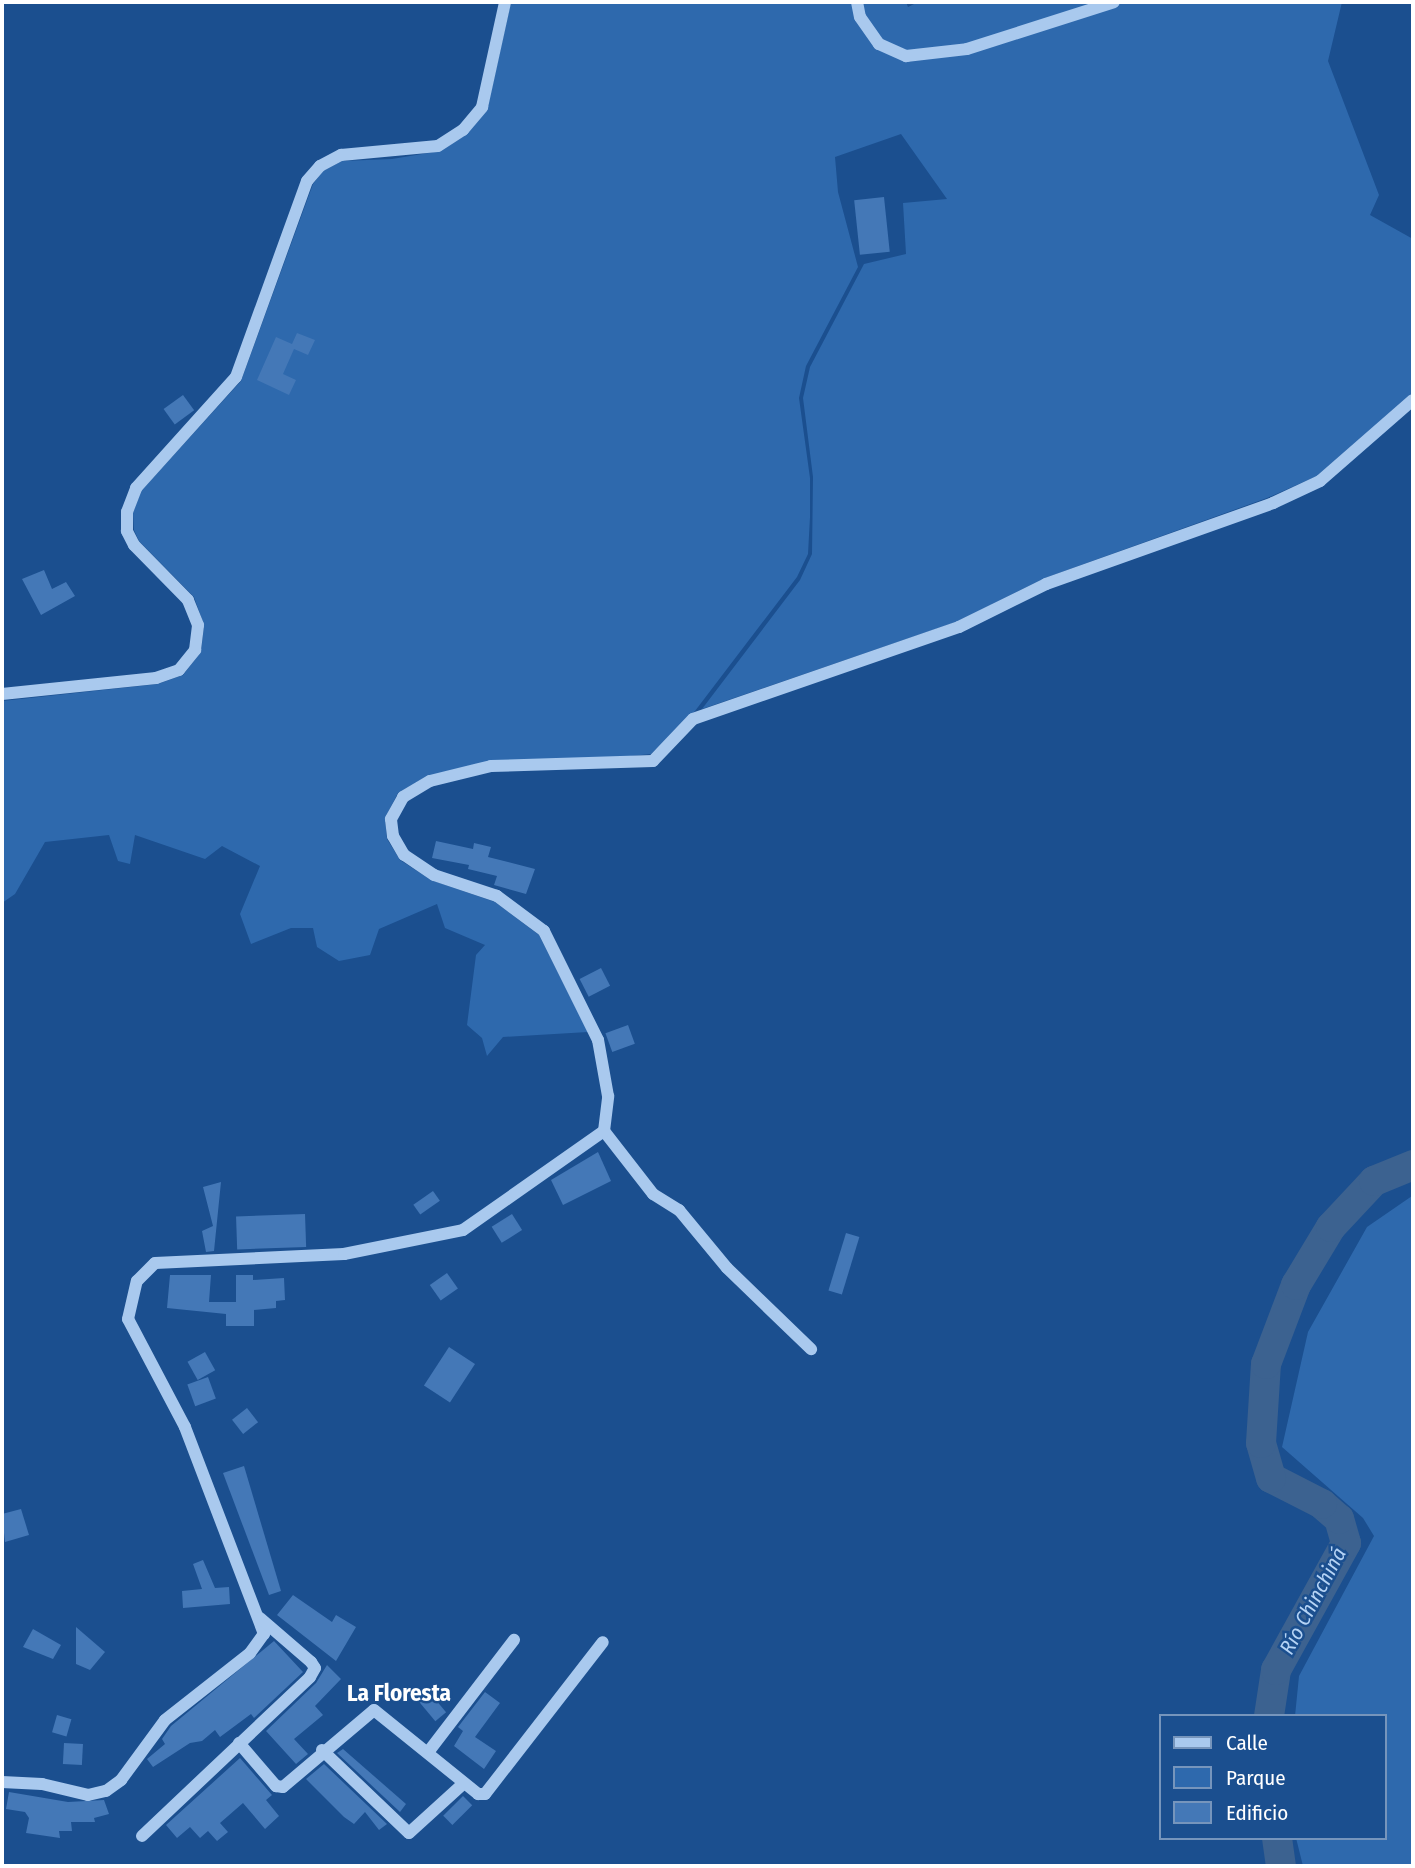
<!DOCTYPE html>
<meta charset="utf-8">
<style>
body{margin:0}
#map{position:relative;width:1415px;height:1868px;overflow:hidden;background:#1b4f8f;font-family:"Fira Sans Condensed",sans-serif}
div>[style]{position:absolute}
.green>*{inset:0;background:#2e69ad}
.river>*{height:30px;margin:-15px;padding:0 15px;transform-origin:15px;border-radius:15px;background:#3c6290}
.building>*{inset:0;background:#4478b7;transform-origin:0 0}
.minor>*{height:12px;margin:-6px;padding:0 6px;transform-origin:6px;border-radius:6px;background:#a9c9ee}
span{translate:-50% -50%;white-space:nowrap;text-align:center;line-height:1.15;-webkit-text-stroke:5px #1b4f8f;paint-order:stroke}
.water-label{font-size:21px;color:#b5d3f5;font-style:italic}
.quarter-label{font-size:23px;color:#fff;font-weight:700}
.frame{position:absolute;inset:0;border:4px solid #fff;pointer-events:none}
.legend{position:absolute;left:1159px;top:1714px;width:228px;height:126px;box-sizing:border-box;background:#1b4f8f;border:2px solid #7695bc;margin:0;padding:9px 12px;list-style:none;font-size:21px;color:#fff}
.legend li{display:flex;align-items:center;gap:14px;height:35px}
.legend b{width:35px;border:2px solid #7695bc}
</style>
<div id="map">
<div class="green">
<i style="clip-path:polygon(511px 2px,906px 2px,908px 7px,918px 2px,1342px 2px,1328px 61px,1379px 195px,1370px 215px,1413px 239px,1413px 392px,1317px 476px,1267px 498px,1045px 578px,956px 622px,702px 709px,800px 580px,812px 554px,813px 477px,803px 398px,810px 367px,864px 264px,906px 254px,903px 203px,947px 199px,901px 134px,835px 157px,838px 192px,858px 267px,806px 366px,799px 398px,810px 478px,810px 517px,808px 554px,797px 577px,695px 711px,651px 754px,427px 776px,398px 793px,385px 818px,387px 839px,400px 860px,431px 880px,495px 902px,539px 935px,588px 1032px,503px 1037px,487px 1056px,482px 1038px,467px 1025px,476px 955px,485px 945px,445px 928px,437px 904px,379px 929px,370px 955px,339px 961px,317px 947px,313px 928px,291px 928px,251px 944px,240px 914px,260px 866px,222px 846px,205px 859px,135px 835px,130px 864px,118px 861px,109px 835px,45px 842px,15px 894px,2px 903px,2px 701px,158px 684px,183px 675px,201px 652px,204px 625px,194px 597px,139px 541px,134px 530px,133px 513px,141px 491px,241px 381px,313px 184px,323px 171px,342px 161px,392px 159px,440px 151px,466px 135px,487px 110px)"></i>
<i style="clip-path:polygon(1412px 1196px,1413px 1866px,1303px 1866px,1296px 1838px,1385px 1838px,1385px 1716px,1295px 1716px,1299px 1676px,1374px 1536px,1363px 1518px,1282px 1447px,1308px 1332px,1367px 1227px)"></i>
</div>
<div class="river">
<i style="left:1269px;top:1716px;width:47px;rotate:-81.3deg"></i>
<i style="left:1276px;top:1670px;width:145px;rotate:-61.1deg"></i>
<i style="left:1346px;top:1543px;width:25px;rotate:-106deg"></i>
<i style="left:1339px;top:1519px;width:23px;rotate:-139deg"></i>
<i style="left:1322px;top:1504px;width:57px;rotate:-153deg"></i>
<i style="left:1271px;top:1478px;width:36px;rotate:-106deg"></i>
<i style="left:1261px;top:1443px;width:79px;rotate:-86.4deg"></i>
<i style="left:1266px;top:1364px;width:85px;rotate:-69.2deg"></i>
<i style="left:1296px;top:1285px;width:68px;rotate:-58.9deg"></i>
<i style="left:1331px;top:1227px;width:63px;rotate:-46.9deg"></i>
<i style="left:1374px;top:1181px;width:42px;rotate:-22.3deg"></i>
<i style="left:1277px;top:1838px;width:28px;rotate:82deg"></i>
</div>
<div class="building">
<i style="left:884px;top:197px;width:55px;height:30px;rotate:84deg"></i>
<i style="clip-path:polygon(297px 333px,315px 340px,308px 355px,294px 349px,283px 374px,296px 380px,289px 395px,257px 380px,276px 337px,292px 344px)"></i>
<i style="left:183px;top:395px;width:19px;height:24px;rotate:54deg"></i>
<i style="clip-path:polygon(44px 570px,52px 589px,66px 582px,75px 596px,41px 615px,22px 579px)"></i>
<i style="clip-path:polygon(436px 841px,473px 849px,474px 843px,491px 847px,488px 857px,535px 869px,526px 894px,494px 885px,497px 876px,468px 869px,469px 865px,432px 858px)"></i>
<i style="left:601px;top:968px;width:20px;height:24px;rotate:63deg"></i>
<i style="left:628px;top:1025px;width:20px;height:24px;rotate:70deg"></i>
<i style="clip-path:polygon(598px 1152px,611px 1181px,563px 1205px,551px 1180px)"></i>
<i style="clip-path:polygon(221px 1182px,214px 1251px,206px 1252px,202px 1231px,213px 1226px,203px 1187px)"></i>
<i style="left:433px;top:1191px;width:12px;height:24px;rotate:55deg"></i>
<i style="left:305px;top:1214px;width:33px;height:69px;rotate:88deg"></i>
<i style="left:512px;top:1214px;width:19px;height:24px;rotate:58deg"></i>
<i style="left:846px;top:1233px;width:14px;height:60px;rotate:17deg"></i>
<i style="left:447px;top:1273px;width:19px;height:21px;rotate:55deg"></i>
<i style="clip-path:polygon(170px 1275px,211px 1275px,209px 1302px,236px 1302px,236px 1275px,253px 1275px,253px 1280px,284px 1278px,285px 1300px,276px 1301px,276px 1308px,254px 1310px,254px 1326px,226px 1326px,226px 1314px,167px 1308px)"></i>
<i style="left:449px;top:1347px;width:31px;height:46px;rotate:33deg"></i>
<i style="left:205px;top:1352px;width:21px;height:20px;rotate:61deg"></i>
<i style="left:208px;top:1377px;width:23px;height:22px;rotate:70deg"></i>
<i style="left:247px;top:1408px;width:18px;height:19px;rotate:52deg"></i>
<i style="clip-path:polygon(244px 1466px,281px 1591px,269px 1595px,223px 1473px)"></i>
<i style="clip-path:polygon(21px 1509px,29px 1535px,5px 1542px,2px 1514px)"></i>
<i style="clip-path:polygon(203px 1560px,215px 1588px,229px 1587px,230px 1604px,183px 1608px,182px 1591px,202px 1589px,193px 1564px)"></i>
<i style="clip-path:polygon(293px 1595px,332px 1622px,336px 1615px,356px 1627px,336px 1661px,277px 1615px)"></i>
<i style="clip-path:polygon(76px 1627px,105px 1652px,90px 1670px,76px 1664px)"></i>
<i style="clip-path:polygon(33px 1629px,61px 1645px,53px 1659px,23px 1647px)"></i>
<i style="clip-path:polygon(274px 1641px,303px 1672px,254px 1718px,251px 1714px,220px 1737px,215px 1730px,202px 1741px,190px 1743px,153px 1767px,147px 1759px,165px 1744px,162px 1739px,171px 1726px)"></i>
<i style="clip-path:polygon(327px 1665px,341px 1679px,315px 1706px,323px 1715px,294px 1739px,308px 1754px,296px 1764px,266px 1731px,316px 1683px)"></i>
<i style="clip-path:polygon(485px 1692px,500px 1703px,475px 1737px,496px 1751px,484px 1769px,454px 1746px,463px 1731px,458px 1727px)"></i>
<i style="left:430px;top:1693px;width:25px;height:14px;rotate:50deg"></i>
<i style="left:57px;top:1715px;width:15px;height:18px;rotate:16deg"></i>
<i style="left:64px;top:1743px;width:19px;height:21px;rotate:3deg"></i>
<i style="clip-path:polygon(343px 1749px,406px 1804px,400px 1812px,337px 1753px)"></i>
<i style="clip-path:polygon(240px 1758px,272px 1795px,266px 1800px,279px 1816px,265px 1829px,243px 1803px,220px 1823px,228px 1832px,217px 1841px,208px 1831px,200px 1838px,190px 1827px,177px 1838px,166px 1825px)"></i>
<i style="clip-path:polygon(324px 1764px,387px 1824px,379px 1830px,365px 1812px,354px 1824px,344px 1817px,306px 1779px)"></i>
<i style="clip-path:polygon(9px 1792px,68px 1802px,104px 1800px,109px 1814px,94px 1818px,95px 1822px,71px 1822px,72px 1831px,59px 1831px,60px 1838px,26px 1833px,29px 1818px,25px 1812px,6px 1809px)"></i>
<i style="left:463px;top:1796px;width:13px;height:28px;rotate:45deg"></i>
</div>
<div class="minor">
<i style="left:857px;top:2px;width:15px;rotate:79deg"></i>
<i style="left:860px;top:17px;width:33px;rotate:55deg"></i>
<i style="left:879px;top:44px;width:30px;rotate:24deg"></i>
<i style="left:906px;top:56px;width:61px;rotate:-6.5deg"></i>
<i style="left:967px;top:49px;width:154px;rotate:-17.7deg"></i>
<i style="left:2px;top:694px;width:155px;rotate:-5.9deg"></i>
<i style="left:156px;top:678px;width:24px;rotate:-19deg"></i>
<i style="left:179px;top:670px;width:26px;rotate:-51deg"></i>
<i style="left:195px;top:650px;width:25px;rotate:-83deg"></i>
<i style="left:198px;top:625px;width:27px;rotate:-112deg"></i>
<i style="left:188px;top:600px;width:77px;rotate:-134.5deg"></i>
<i style="left:134px;top:545px;width:16px;rotate:-117deg"></i>
<i style="left:127px;top:531px;width:19px;rotate:-90deg"></i>
<i style="left:127px;top:512px;width:26px;rotate:-69deg"></i>
<i style="left:136px;top:488px;width:149px;rotate:-48deg"></i>
<i style="left:236px;top:377px;width:208px;rotate:-70.1deg"></i>
<i style="left:307px;top:181px;width:20px;rotate:-49deg"></i>
<i style="left:320px;top:166px;width:24px;rotate:-28deg"></i>
<i style="left:341px;top:155px;width:97px;rotate:-5.3deg"></i>
<i style="left:438px;top:146px;width:30px;rotate:-33deg"></i>
<i style="left:463px;top:130px;width:30px;rotate:-50deg"></i>
<i style="left:482px;top:107px;width:107px;rotate:-77.6deg"></i>
<i style="left:604px;top:1131px;width:80px;rotate:52.1deg"></i>
<i style="left:653px;top:1194px;width:31px;rotate:32deg"></i>
<i style="left:679px;top:1210px;width:75px;rotate:50.4deg"></i>
<i style="left:727px;top:1268px;width:117px;rotate:44deg"></i>
<i style="left:239px;top:1743px;width:57px;rotate:49.3deg"></i>
<i style="left:276px;top:1786px;width:7px;rotate:8deg"></i>
<i style="left:283px;top:1787px;width:119px;rotate:-40.2deg"></i>
<i style="left:374px;top:1710px;width:134px;rotate:38.9deg"></i>
<i style="left:478px;top:1794px;width:7px"></i>
<i style="left:485px;top:1794px;width:192px;rotate:-52.2deg"></i>
<i style="left:322px;top:1750px;width:120px;rotate:43.7deg"></i>
<i style="left:409px;top:1833px;width:74px;rotate:-42.3deg"></i>
<i style="left:429px;top:1751px;width:140px;rotate:-52.6deg"></i>
<i style="left:2px;top:1782px;width:40px;rotate:2.9deg"></i>
<i style="left:42px;top:1784px;width:47px;rotate:13.4deg"></i>
<i style="left:88px;top:1795px;width:18px;rotate:-13deg"></i>
<i style="left:106px;top:1791px;width:19px;rotate:-36deg"></i>
<i style="left:121px;top:1780px;width:74px;rotate:-53.7deg"></i>
<i style="left:165px;top:1720px;width:108px;rotate:-38.2deg"></i>
<i style="left:250px;top:1653px;width:24px;rotate:-54deg"></i>
<i style="left:264px;top:1634px;width:222px;rotate:-110.9deg"></i>
<i style="left:185px;top:1427px;width:122px;rotate:-117.8deg"></i>
<i style="left:128px;top:1319px;width:39px;rotate:-77deg"></i>
<i style="left:137px;top:1281px;width:25px;rotate:-45deg"></i>
<i style="left:155px;top:1263px;width:189px;rotate:-2.7deg"></i>
<i style="left:344px;top:1254px;width:121px;rotate:-11.4deg"></i>
<i style="left:463px;top:1230px;width:172px;rotate:-35.1deg"></i>
<i style="left:604px;top:1131px;width:35px;rotate:-83deg"></i>
<i style="left:608px;top:1096px;width:57px;rotate:-100.1deg"></i>
<i style="left:598px;top:1040px;width:122px;rotate:-116.4deg"></i>
<i style="left:544px;top:931px;width:59px;rotate:-143.3deg"></i>
<i style="left:497px;top:896px;width:66px;rotate:-161.6deg"></i>
<i style="left:434px;top:875px;width:36px;rotate:-146deg"></i>
<i style="left:404px;top:855px;width:22px;rotate:-120deg"></i>
<i style="left:393px;top:836px;width:17px;rotate:-97deg"></i>
<i style="left:391px;top:819px;width:25px;rotate:-61deg"></i>
<i style="left:403px;top:797px;width:31px;rotate:-31deg"></i>
<i style="left:430px;top:781px;width:63px;rotate:-13.8deg"></i>
<i style="left:491px;top:766px;width:162px;rotate:-1.8deg"></i>
<i style="left:653px;top:761px;width:58px;rotate:-46.4deg"></i>
<i style="left:693px;top:719px;width:281px;rotate:-19.1deg"></i>
<i style="left:959px;top:627px;width:97px;rotate:-26.3deg"></i>
<i style="left:1046px;top:584px;width:241px;rotate:-19.6deg"></i>
<i style="left:1273px;top:503px;width:52px;rotate:-25.1deg"></i>
<i style="left:1320px;top:481px;width:123px;rotate:-41.1deg"></i>
<i style="left:142px;top:1836px;width:231px;rotate:-43.4deg"></i>
<i style="left:310px;top:1677px;width:10px;rotate:-61deg"></i>
<i style="left:315px;top:1668px;width:7px;rotate:-124deg"></i>
<i style="left:311px;top:1662px;width:67px;rotate:-139.2deg"></i>
</div>
<div class="water-label">
<span style="left:1313px;top:1601px;rotate:-62deg">Río Chinchiná</span>
</div>
<div class="quarter-label">
<span style="left:399px;top:1693px">La Floresta</span>
</div>
<div class="frame"></div>
<ul class="legend">
<li><b style="height:9px;background:#a9c9ee"></b>Calle</li>
<li><b style="height:19px;background:#2e69ad"></b>Parque</li>
<li><b style="height:19px;background:#4478b7"></b>Edificio</li>
</ul>
</div>
